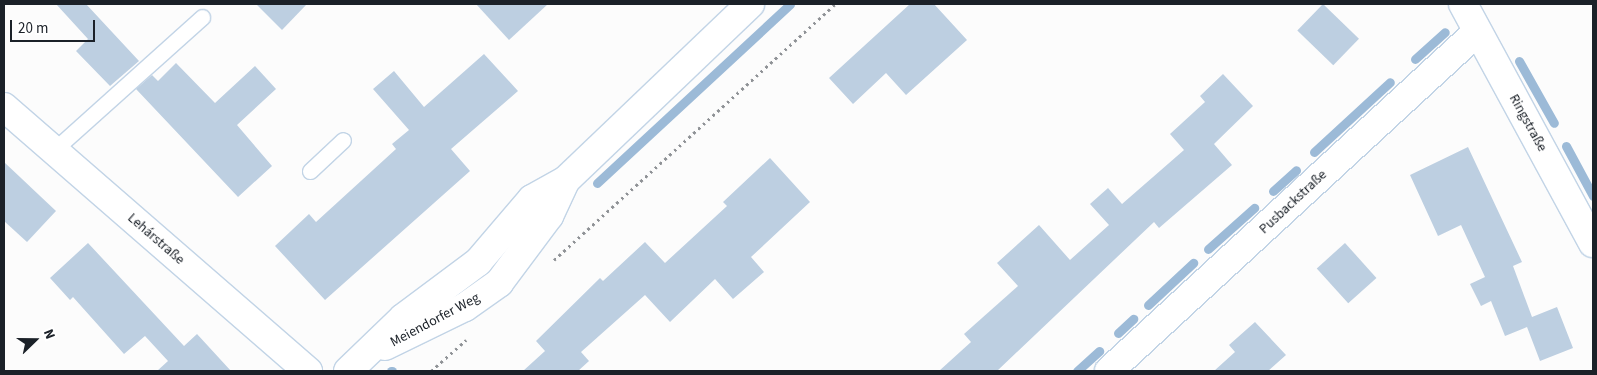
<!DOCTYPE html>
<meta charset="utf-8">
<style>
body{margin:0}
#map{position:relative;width:1597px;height:375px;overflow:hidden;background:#fcfcfc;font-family:"Source Sans 3",sans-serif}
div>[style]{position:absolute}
.stream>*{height:9px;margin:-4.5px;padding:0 4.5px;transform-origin:4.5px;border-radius:4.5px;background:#9cbad7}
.building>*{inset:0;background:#bdcfe1;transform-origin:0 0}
.path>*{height:3px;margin-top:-1.5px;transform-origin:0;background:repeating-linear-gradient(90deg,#8f9296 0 2.5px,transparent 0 6.5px)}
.roads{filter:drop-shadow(1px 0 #c2d4e6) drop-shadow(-1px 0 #c2d4e6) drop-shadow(0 1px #c2d4e6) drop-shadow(0 -1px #c2d4e6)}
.service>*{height:15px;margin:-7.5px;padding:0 7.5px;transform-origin:7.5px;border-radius:7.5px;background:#fff}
.minor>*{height:28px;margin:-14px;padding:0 14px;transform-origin:14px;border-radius:14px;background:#fff}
.tertiary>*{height:28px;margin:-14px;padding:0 14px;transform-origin:14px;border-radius:14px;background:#fff}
span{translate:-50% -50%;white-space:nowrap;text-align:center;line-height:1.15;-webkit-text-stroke:4.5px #fff;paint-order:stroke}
.street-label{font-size:14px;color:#1b2128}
.frame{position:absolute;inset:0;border:5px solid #1b2128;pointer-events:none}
.north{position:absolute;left:10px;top:315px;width:50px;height:50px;-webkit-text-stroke:4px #fff;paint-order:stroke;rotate:68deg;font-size:14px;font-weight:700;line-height:20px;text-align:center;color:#1b2128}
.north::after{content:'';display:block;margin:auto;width:18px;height:22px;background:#1b2128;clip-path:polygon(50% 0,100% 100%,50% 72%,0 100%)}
.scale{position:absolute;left:10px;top:20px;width:85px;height:22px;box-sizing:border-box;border:2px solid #1b2128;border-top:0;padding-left:6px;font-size:15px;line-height:18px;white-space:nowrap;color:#1b2128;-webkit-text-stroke:4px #fff;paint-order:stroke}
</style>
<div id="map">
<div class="stream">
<i style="left:1415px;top:59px;width:40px;rotate:-42deg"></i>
<i style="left:1519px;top:61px;width:71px;rotate:60.6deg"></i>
<i style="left:1566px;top:146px;width:57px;rotate:61.6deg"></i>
<i style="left:1314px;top:152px;width:103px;rotate:-42.6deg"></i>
<i style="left:597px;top:183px;width:263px;rotate:-42.8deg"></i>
<i style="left:1273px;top:191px;width:31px;rotate:-42deg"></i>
<i style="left:1208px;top:249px;width:62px;rotate:-41.7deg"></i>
<i style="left:1148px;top:305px;width:62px;rotate:-43deg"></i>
<i style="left:1118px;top:333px;width:21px;rotate:-43deg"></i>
<i style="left:391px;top:371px;width:1px"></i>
<i style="left:1077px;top:371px;width:30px;rotate:-42deg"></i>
</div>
<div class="building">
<i style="clip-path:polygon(56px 4px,86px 4px,139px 61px,110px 86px,76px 51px,88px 39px)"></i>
<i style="clip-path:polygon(256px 4px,307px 4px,282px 30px)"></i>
<i style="clip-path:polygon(476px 4px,548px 4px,509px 40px)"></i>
<i style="clip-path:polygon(910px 4px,934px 4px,967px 40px,906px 95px,886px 73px,853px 104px,829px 78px)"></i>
<i style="left:1323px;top:4px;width:50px;height:37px;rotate:44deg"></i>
<i style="clip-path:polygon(484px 54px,518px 91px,451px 149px,470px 171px,325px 300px,275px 246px,309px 214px,316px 222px,396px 149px,392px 144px,409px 130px,373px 89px,394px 71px,424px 107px)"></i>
<i style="clip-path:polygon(176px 63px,215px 103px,255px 66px,276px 89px,237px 125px,272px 166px,238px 197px,136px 89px,152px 75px,158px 81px)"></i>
<i style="clip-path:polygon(1223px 74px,1253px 106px,1214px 144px,1232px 165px,1159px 228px,1154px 222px,997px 371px,939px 371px,971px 342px,964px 334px,1018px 286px,997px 263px,1039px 225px,1070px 260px,1109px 225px,1090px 204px,1108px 188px,1122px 204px,1184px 150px,1170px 134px,1205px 102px,1200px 96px)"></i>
<i style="clip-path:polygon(1468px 147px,1522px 262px,1513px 266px,1532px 317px,1557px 307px,1573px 348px,1540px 361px,1527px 327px,1505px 336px,1491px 301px,1481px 306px,1470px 284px,1485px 277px,1461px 225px,1438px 236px,1410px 175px)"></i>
<i style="clip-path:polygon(770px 158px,810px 202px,751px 257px,764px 272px,733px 299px,715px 279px,670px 322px,645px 295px,581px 352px,589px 361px,578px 371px,523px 371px,545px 351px,536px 341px,600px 278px,603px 281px,645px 242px,665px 263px,727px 206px,723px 202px)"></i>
<i style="clip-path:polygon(4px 162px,56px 211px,27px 242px,4px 221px)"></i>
<i style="clip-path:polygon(88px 243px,184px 346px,197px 334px,231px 371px,157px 371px,168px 361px,145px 336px,124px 354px,73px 297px,70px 300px,50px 278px)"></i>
<i style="left:1345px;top:243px;width:47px;height:38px;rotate:48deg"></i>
<i style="clip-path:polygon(1255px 322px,1286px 355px,1268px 371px,1214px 371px,1235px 352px,1229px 345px)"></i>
</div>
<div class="path">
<i style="left:554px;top:260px;width:380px;rotate:-42.3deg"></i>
<i style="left:431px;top:371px;width:47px;rotate:-41.5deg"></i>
</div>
<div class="roads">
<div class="service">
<i style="left:54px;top:150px;width:199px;rotate:-41.9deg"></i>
<i style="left:310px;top:171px;width:45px;rotate:-43.2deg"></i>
</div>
<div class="minor">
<i style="left:1463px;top:4px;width:272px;rotate:61.5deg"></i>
<i style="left:4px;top:107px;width:403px;rotate:41deg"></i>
<i style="left:1109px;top:371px;width:500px;rotate:-42.65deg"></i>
</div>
<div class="tertiary">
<i style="left:385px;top:346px;width:89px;rotate:-26deg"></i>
<i style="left:465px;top:307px;width:42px;rotate:-35.2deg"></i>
<i style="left:499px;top:283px;width:84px;rotate:-53.3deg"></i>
<i style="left:549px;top:216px;width:38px;rotate:-65deg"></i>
<i style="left:348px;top:371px;width:76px;rotate:-43.9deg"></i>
<i style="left:403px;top:318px;width:94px;rotate:-36.7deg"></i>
<i style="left:478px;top:262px;width:83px;rotate:-49.4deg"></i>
<i style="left:532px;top:199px;width:38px;rotate:-29deg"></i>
<i style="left:565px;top:181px;width:256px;rotate:-43.7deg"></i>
</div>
</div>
<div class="street-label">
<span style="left:1528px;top:123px;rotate:61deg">Ringstraße</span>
<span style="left:1293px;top:202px;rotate:-43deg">Pusbackstraße</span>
<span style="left:156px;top:239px;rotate:41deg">Lehárstraße</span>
<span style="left:435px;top:320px;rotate:-28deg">Meiendorfer Weg</span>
</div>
<div class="frame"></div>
<div class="north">N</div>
<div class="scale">20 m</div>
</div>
